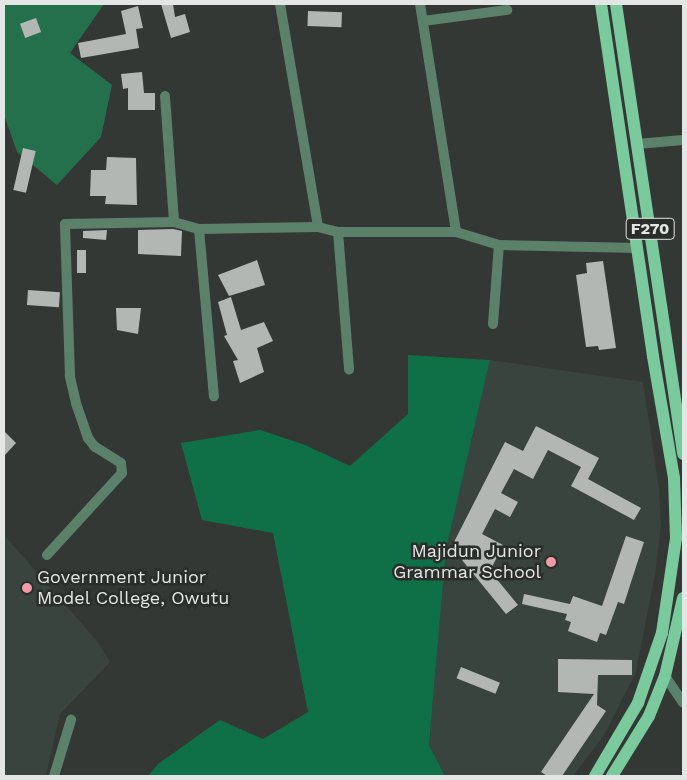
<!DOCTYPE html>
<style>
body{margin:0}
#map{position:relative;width:687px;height:780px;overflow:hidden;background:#343835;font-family:"Work Sans",sans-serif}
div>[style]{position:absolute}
.built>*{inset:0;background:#3a443e}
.green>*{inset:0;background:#0f7047}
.forest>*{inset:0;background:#24704c}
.building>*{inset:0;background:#b3b7b4;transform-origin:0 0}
.minor>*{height:10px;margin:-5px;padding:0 5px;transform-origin:5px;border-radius:5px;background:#5c816b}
.primary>*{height:12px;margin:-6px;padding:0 6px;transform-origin:6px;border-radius:6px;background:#7aca9e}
.dots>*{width:14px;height:14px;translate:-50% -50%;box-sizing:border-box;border:2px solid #2a2e2b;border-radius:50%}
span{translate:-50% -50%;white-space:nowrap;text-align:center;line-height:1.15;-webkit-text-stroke:5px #2a2e2b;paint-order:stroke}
.shield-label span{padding:1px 4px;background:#2a2e2b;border:1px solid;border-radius:4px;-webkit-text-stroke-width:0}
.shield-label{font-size:16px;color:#e4e6e5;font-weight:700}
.poi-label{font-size:18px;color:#e4e6e5}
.right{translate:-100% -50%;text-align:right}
.left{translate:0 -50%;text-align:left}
.frame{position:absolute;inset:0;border:5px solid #e4e6e5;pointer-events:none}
</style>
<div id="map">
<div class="built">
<i style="clip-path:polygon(490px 360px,643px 382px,659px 489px,661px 525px,655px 574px,636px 672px,604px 735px,573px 776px,445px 776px,429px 745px,446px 549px)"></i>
<i style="clip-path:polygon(4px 535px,97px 641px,110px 662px,60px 714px,46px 776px,4px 776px)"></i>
</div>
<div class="green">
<i style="clip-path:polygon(408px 355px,490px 360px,446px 549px,429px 745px,445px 776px,148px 776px,158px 764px,220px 720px,263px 739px,308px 712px,273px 533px,202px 520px,181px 443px,260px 430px,305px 445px,350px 466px,408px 414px)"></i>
</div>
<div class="forest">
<i style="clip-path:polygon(4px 4px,104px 4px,70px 53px,112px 85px,101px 137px,57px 185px,17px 152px,4px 115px)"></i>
</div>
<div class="building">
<i style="clip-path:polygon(161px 4px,173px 4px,175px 17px,185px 14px,190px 32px,171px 38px)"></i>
<i style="clip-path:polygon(138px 6px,143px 28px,136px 29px,139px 48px,81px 58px,78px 43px,126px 34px,121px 11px)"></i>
<i style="left:308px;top:11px;width:34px;height:15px;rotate:2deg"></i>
<i style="left:36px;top:18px;width:15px;height:17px;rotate:70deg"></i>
<i style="clip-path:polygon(142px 72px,144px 93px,155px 93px,155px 110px,128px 110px,128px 88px,123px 89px,121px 74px)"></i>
<i style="left:23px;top:148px;width:13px;height:43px;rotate:13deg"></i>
<i style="clip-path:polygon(107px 157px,136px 158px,137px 205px,105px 204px,106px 196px,90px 196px,91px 170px,106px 170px)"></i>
<i style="clip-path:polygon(173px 229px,182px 231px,181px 256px,138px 254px,138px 230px)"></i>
<i style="clip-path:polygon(107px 230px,106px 240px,83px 238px,83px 231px)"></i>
<i style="left:77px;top:250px;width:9px;height:23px"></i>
<i style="clip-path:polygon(257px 260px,265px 285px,229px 296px,218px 275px)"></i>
<i style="clip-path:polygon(603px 261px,616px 348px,599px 350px,598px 346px,586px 347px,576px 275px,587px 273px,586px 263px)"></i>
<i style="left:28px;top:290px;width:32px;height:15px;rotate:4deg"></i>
<i style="clip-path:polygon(231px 297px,241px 330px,264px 322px,273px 341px,257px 348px,264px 372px,240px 383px,233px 361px,238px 360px,224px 336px,227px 335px,218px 302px)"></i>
<i style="clip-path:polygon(116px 308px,141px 308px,138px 334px,117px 330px)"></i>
<i style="clip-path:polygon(536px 426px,599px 458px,588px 479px,641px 508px,634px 520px,571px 486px,581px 467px,548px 450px,533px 479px,514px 469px,501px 493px,518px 502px,510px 517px,495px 509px,482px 534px,503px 545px,490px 571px,518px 605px,506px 614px,462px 560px,470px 553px,453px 544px,505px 442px,523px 451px)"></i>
<i style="clip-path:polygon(4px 431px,16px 443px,4px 456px)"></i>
<i style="clip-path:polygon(626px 536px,644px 542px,624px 604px,618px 602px,606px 635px,600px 633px,597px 642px,568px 631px,571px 622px,565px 620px,567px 614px,522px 604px,524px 594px,570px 604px,573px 596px,602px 606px)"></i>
<i style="clip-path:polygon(558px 659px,632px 660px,632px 675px,598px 675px,597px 705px,606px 711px,562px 776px,547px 776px,541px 772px,594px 694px,558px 692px)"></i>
<i style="left:461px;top:667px;width:42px;height:12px;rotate:22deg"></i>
</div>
<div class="minor">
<i style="left:280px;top:4px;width:226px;rotate:80.3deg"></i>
<i style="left:420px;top:4px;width:231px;rotate:81deg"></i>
<i style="left:423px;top:21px;width:85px;rotate:-7.5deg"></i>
<i style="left:165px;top:96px;width:126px;rotate:85.9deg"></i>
<i style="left:637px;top:144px;width:46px;rotate:-5deg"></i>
<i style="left:199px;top:229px;width:168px;rotate:84.9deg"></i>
<i style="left:338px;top:232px;width:138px;rotate:85.4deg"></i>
<i style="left:493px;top:324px;width:79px;rotate:-85.7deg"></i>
<i style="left:47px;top:555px;width:111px;rotate:-47.6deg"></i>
<i style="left:122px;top:473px;width:10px;rotate:-96deg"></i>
<i style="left:121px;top:463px;width:31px;rotate:-148deg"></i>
<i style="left:95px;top:447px;width:11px;rotate:-128deg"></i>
<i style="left:88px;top:438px;width:37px;rotate:-109deg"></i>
<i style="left:76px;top:403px;width:28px;rotate:-103deg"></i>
<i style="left:70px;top:376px;width:152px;rotate:-91.9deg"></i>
<i style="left:65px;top:224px;width:109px;rotate:-1.1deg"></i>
<i style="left:174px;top:222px;width:26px;rotate:16deg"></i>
<i style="left:199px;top:229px;width:119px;rotate:-1deg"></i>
<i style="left:318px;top:227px;width:21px;rotate:14deg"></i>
<i style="left:338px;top:232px;width:118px"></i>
<i style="left:456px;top:232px;width:45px;rotate:16.8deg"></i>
<i style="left:499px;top:245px;width:139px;rotate:1.2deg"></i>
<i style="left:665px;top:676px;width:32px;rotate:56deg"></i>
<i style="left:54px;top:776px;width:59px;rotate:-73.1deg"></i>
</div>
<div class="primary">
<i style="left:616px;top:4px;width:455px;rotate:81.5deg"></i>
<i style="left:595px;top:776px;width:85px;rotate:-59.5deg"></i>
<i style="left:638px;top:703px;width:74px;rotate:-71.1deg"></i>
<i style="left:662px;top:633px;width:96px;rotate:-81.6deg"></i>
<i style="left:676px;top:538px;width:60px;rotate:-91.9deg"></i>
<i style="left:674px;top:478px;width:124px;rotate:-99.8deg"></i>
<i style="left:653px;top:356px;width:356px;rotate:-98.4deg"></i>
<i style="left:612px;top:776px;width:70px;rotate:-58.3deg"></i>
<i style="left:649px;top:716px;width:43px;rotate:-68.2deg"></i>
<i style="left:665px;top:676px;width:80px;rotate:-77deg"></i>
</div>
<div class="dots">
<i style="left:551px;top:562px;background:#f39aa9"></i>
<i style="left:27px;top:588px;background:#f39aa9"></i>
</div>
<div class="shield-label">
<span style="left:650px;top:229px">F270</span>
</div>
<div class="poi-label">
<span class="right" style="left:541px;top:562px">Majidun Junior<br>Grammar School</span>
<span class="left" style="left:37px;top:588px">Government Junior<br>Model College, Owutu</span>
</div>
<div class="frame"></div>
</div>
